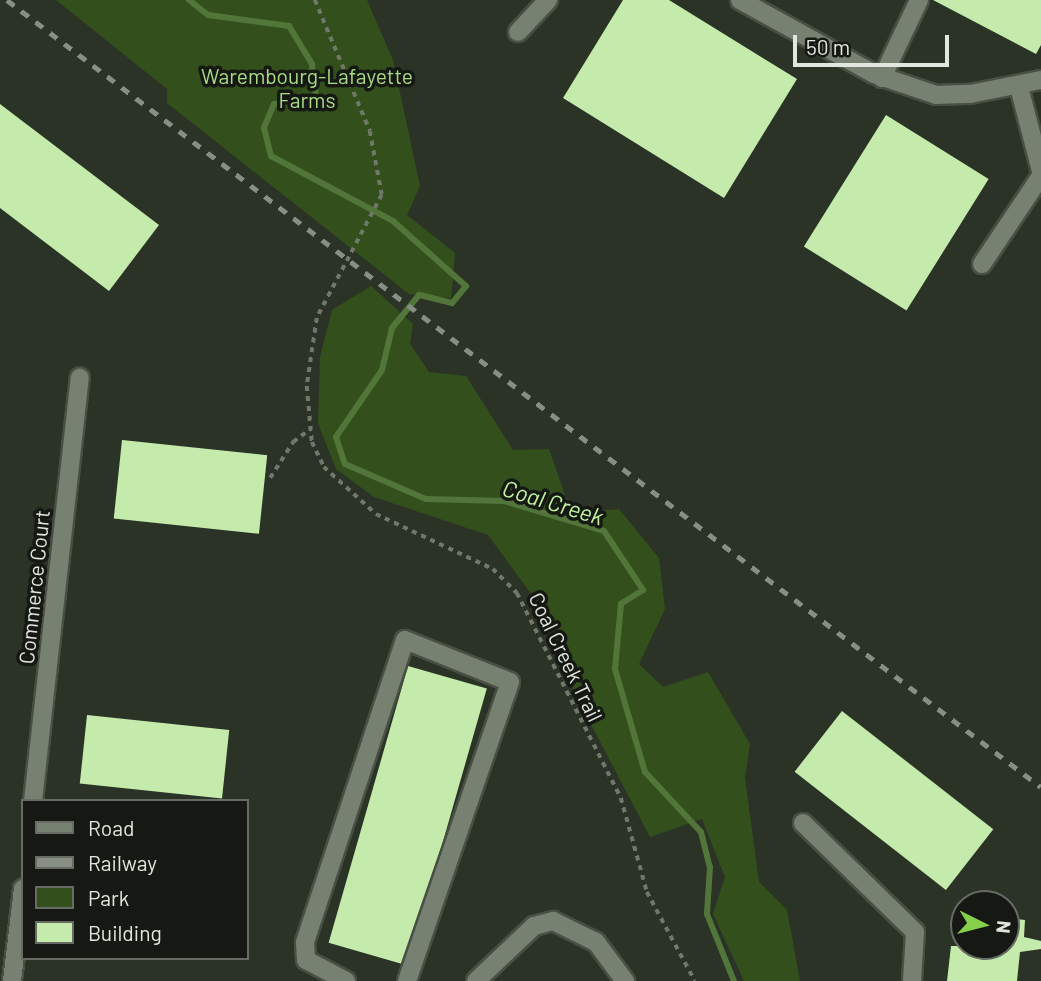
<!DOCTYPE html>
<style>
body{margin:0}
#map{position:relative;width:1041px;height:981px;overflow:hidden;background:#2b3326;font-family:Barlow,sans-serif}
div>[style]{position:absolute}
.green>*{inset:0;background:#33501c}
.stream>*{height:6px;margin:-3px;padding:0 3px;transform-origin:3px;border-radius:3px;background:#52753a}
.building>*{inset:0;background:#c4ebab;transform-origin:0 0}
.path>*{height:3.5px;margin-top:-1.75px;transform-origin:0;background:repeating-linear-gradient(90deg,#70786c 0 5px,transparent 0 10px)}
.roads{filter:drop-shadow(2px 0 #494f44) drop-shadow(-2px 0 #494f44) drop-shadow(0 2px #494f44) drop-shadow(0 -2px #494f44)}
.minor>*{height:18px;margin:-9px;padding:0 9px;transform-origin:9px;border-radius:9px;background:#778171}
.rail>*{height:5px;margin-top:-2.5px;transform-origin:0;background:repeating-linear-gradient(90deg,#878e83 0 9px,transparent 0 18px)}
span{translate:-50% -50%;white-space:nowrap;text-align:center;line-height:1.15;-webkit-text-stroke:7px #161913;paint-order:stroke}
.park-label{font-size:21px;color:#a8db86}
.street-label{font-size:21px;color:#e1e7de}
.water-label{font-size:23px;color:#c0f49e;font-style:italic}
.legend{position:absolute;left:21px;top:799px;width:228px;height:161px;box-sizing:border-box;background:#161913;border:2px solid #676b64;margin:0;padding:9px 12px;list-style:none;font-size:21px;color:#e1e7de}
.legend li{display:flex;align-items:center;gap:14px;height:35px}
.legend b{width:35px;border:2px solid #676b64}
.north{position:absolute;left:950px;top:890px;width:70px;height:70px;box-sizing:border-box;background:#161913;border:2px solid #676b64;border-radius:50%;rotate:96deg;font-size:19px;font-weight:700;line-height:28px;text-align:center;color:#e1e7de}
.north::after{content:'';display:block;margin:auto;width:24px;height:32px;background:#86cf4b;clip-path:polygon(50% 0,100% 100%,50% 72%,0 100%)}
.scale{position:absolute;left:793px;top:35px;width:156px;height:32px;box-sizing:border-box;border:4px solid #e1e7de;border-top:0;padding-left:9px;font-size:21px;line-height:24px;white-space:nowrap;color:#e1e7de;-webkit-text-stroke:5px #161913;paint-order:stroke}
</style>
<div id="map">
<div class="green">
<i style="clip-path:polygon(56px 0,367px 0,393px 60px,420px 186px,407px 215px,455px 253px,451px 298px,409px 294px,167px 103px,167px 89px)"></i>
<i style="clip-path:polygon(371px 286px,413px 324px,410px 344px,429px 372px,466px 376px,513px 450px,549px 449px,566px 498px,587px 512px,619px 509px,659px 558px,665px 609px,639px 664px,663px 687px,708px 672px,750px 744px,745px 778px,759px 882px,787px 910px,800px 981px,744px 981px,713px 914px,725px 877px,702px 819px,650px 837px,576px 696px,535px 599px,488px 535px,374px 497px,336px 469px,318px 423px,320px 357px,332px 310px)"></i>
</div>
<div class="stream">
<i style="left:189px;top:0;width:24px;rotate:38deg"></i>
<i style="left:208px;top:15px;width:82px;rotate:7.7deg"></i>
<i style="left:289px;top:26px;width:44px;rotate:58.8deg"></i>
<i style="left:312px;top:64px;width:35px;rotate:83deg"></i>
<i style="left:316px;top:99px;width:42px;rotate:173.2deg"></i>
<i style="left:274px;top:104px;width:26px;rotate:113deg"></i>
<i style="left:264px;top:128px;width:29px;rotate:76deg"></i>
<i style="left:271px;top:156px;width:138px;rotate:28deg"></i>
<i style="left:393px;top:221px;width:98px;rotate:41.7deg"></i>
<i style="left:466px;top:286px;width:22px;rotate:129deg"></i>
<i style="left:452px;top:303px;width:34px;rotate:-166deg"></i>
<i style="left:419px;top:295px;width:43px;rotate:129.3deg"></i>
<i style="left:392px;top:328px;width:43px;rotate:103.4deg"></i>
<i style="left:382px;top:370px;width:81px;rotate:124.5deg"></i>
<i style="left:336px;top:437px;width:28px;rotate:72deg"></i>
<i style="left:345px;top:464px;width:88px;rotate:23.4deg"></i>
<i style="left:426px;top:499px;width:78px;rotate:1.5deg"></i>
<i style="left:504px;top:501px;width:104px;rotate:16.7deg"></i>
<i style="left:604px;top:531px;width:71px;rotate:56.5deg"></i>
<i style="left:643px;top:590px;width:26px;rotate:148deg"></i>
<i style="left:621px;top:604px;width:65px;rotate:95.3deg"></i>
<i style="left:615px;top:669px;width:107px;rotate:73.8deg"></i>
<i style="left:645px;top:772px;width:82px;rotate:47deg"></i>
<i style="left:701px;top:832px;width:36px;rotate:76deg"></i>
<i style="left:710px;top:867px;width:47px;rotate:93.7deg"></i>
<i style="left:707px;top:914px;width:72px;rotate:68.1deg"></i>
</div>
<div class="building">
<i style="clip-path:polygon(623px 0,669px 0,797px 79px,724px 198px,563px 98px)"></i>
<i style="clip-path:polygon(933px 0,1041px 0,1041px 45px,1036px 54px)"></i>
<i style="clip-path:polygon(0 104px,159px 225px,109px 291px,0 208px)"></i>
<i style="left:886px;top:115px;width:121px;height:155px;rotate:32deg"></i>
<i style="left:122px;top:440px;width:146px;height:79px;rotate:6deg"></i>
<i style="left:408px;top:666px;width:82px;height:288px;rotate:16deg"></i>
<i style="left:842px;top:711px;width:192px;height:77px;rotate:38deg"></i>
<i style="left:87px;top:715px;width:143px;height:69px;rotate:6deg"></i>
<i style="clip-path:polygon(1006px 918px,1025px 920px,1024px 937px,1041px 941px,1041px 949px,1020px 952px,1017px 981px,947px 981px,951px 946px,1006px 946px)"></i>
</div>
<div class="path">
<i style="left:315px;top:0;width:142px;rotate:67.2deg"></i>
<i style="left:370px;top:131px;width:65px;rotate:79.4deg"></i>
<i style="left:382px;top:195px;width:139px;rotate:117.9deg"></i>
<i style="left:317px;top:318px;width:69px;rotate:98.4deg"></i>
<i style="left:307px;top:386px;width:56px;rotate:84.9deg"></i>
<i style="left:312px;top:442px;width:28px;rotate:64deg"></i>
<i style="left:324px;top:467px;width:70px;rotate:42.1deg"></i>
<i style="left:376px;top:514px;width:129px;rotate:25.2deg"></i>
<i style="left:493px;top:569px;width:34px;rotate:45deg"></i>
<i style="left:517px;top:593px;width:230px;rotate:63.1deg"></i>
<i style="left:621px;top:798px;width:98px;rotate:74.5deg"></i>
<i style="left:647px;top:892px;width:101px;rotate:61.7deg"></i>
<i style="left:270px;top:478px;width:43px;rotate:-57.4deg"></i>
<i style="left:293px;top:442px;width:21px;rotate:-37deg"></i>
</div>
<div class="roads">
<div class="minor">
<i style="left:740px;top:0;width:153px;rotate:28.9deg"></i>
<i style="left:874px;top:74px;width:65px;rotate:18.7deg"></i>
<i style="left:936px;top:95px;width:34px;rotate:-2deg"></i>
<i style="left:970px;top:94px;width:72px;rotate:-11.2deg"></i>
<i style="left:518px;top:32px;width:44px;rotate:-46.8deg"></i>
<i style="left:882px;top:78px;width:86px;rotate:-64.6deg"></i>
<i style="left:1019px;top:87px;width:87px;rotate:75.3deg"></i>
<i style="left:982px;top:264px;width:106px;rotate:-56.2deg"></i>
<i style="left:33px;top:801px;width:426px;rotate:-83.7deg"></i>
<i style="left:803px;top:823px;width:156px;rotate:44.2deg"></i>
<i style="left:915px;top:932px;width:49px;rotate:93.5deg"></i>
<i style="left:12px;top:981px;width:93px;rotate:-83.2deg"></i>
<i style="left:346px;top:981px;width:45px;rotate:-152.3deg"></i>
<i style="left:306px;top:960px;width:18px;rotate:-93deg"></i>
<i style="left:305px;top:942px;width:318px;rotate:-71.7deg"></i>
<i style="left:405px;top:640px;width:113px;rotate:21.8deg"></i>
<i style="left:510px;top:682px;width:316px;rotate:109deg"></i>
<i style="left:476px;top:981px;width:80px;rotate:-43.5deg"></i>
<i style="left:534px;top:926px;width:20px;rotate:-15deg"></i>
<i style="left:553px;top:921px;width:48px;rotate:26deg"></i>
<i style="left:596px;top:942px;width:49px;rotate:53.4deg"></i>
</div>
</div>
<div class="rail">
<i style="left:7px;top:0;width:1299px;rotate:37.28deg"></i>
</div>
<div class="park-label">
<span style="left:307px;top:88px">Warembourg-Lafayette<br>Farms</span>
</div>
<div class="street-label">
<span style="left:34px;top:587px;rotate:-84deg">Commerce Court</span>
<span style="left:566px;top:657px;rotate:64deg">Coal Creek Trail</span>
</div>
<div class="water-label">
<span style="left:553px;top:502px;rotate:17deg">Coal Creek</span>
</div>
<ul class="legend">
<li><b style="height:9px;background:#778171"></b>Road</li>
<li><b style="height:9px;background:#878e83"></b>Railway</li>
<li><b style="height:19px;background:#33501c"></b>Park</li>
<li><b style="height:19px;background:#c4ebab"></b>Building</li>
</ul>
<div class="north">N</div>
<div class="scale">50 m</div>
</div>
